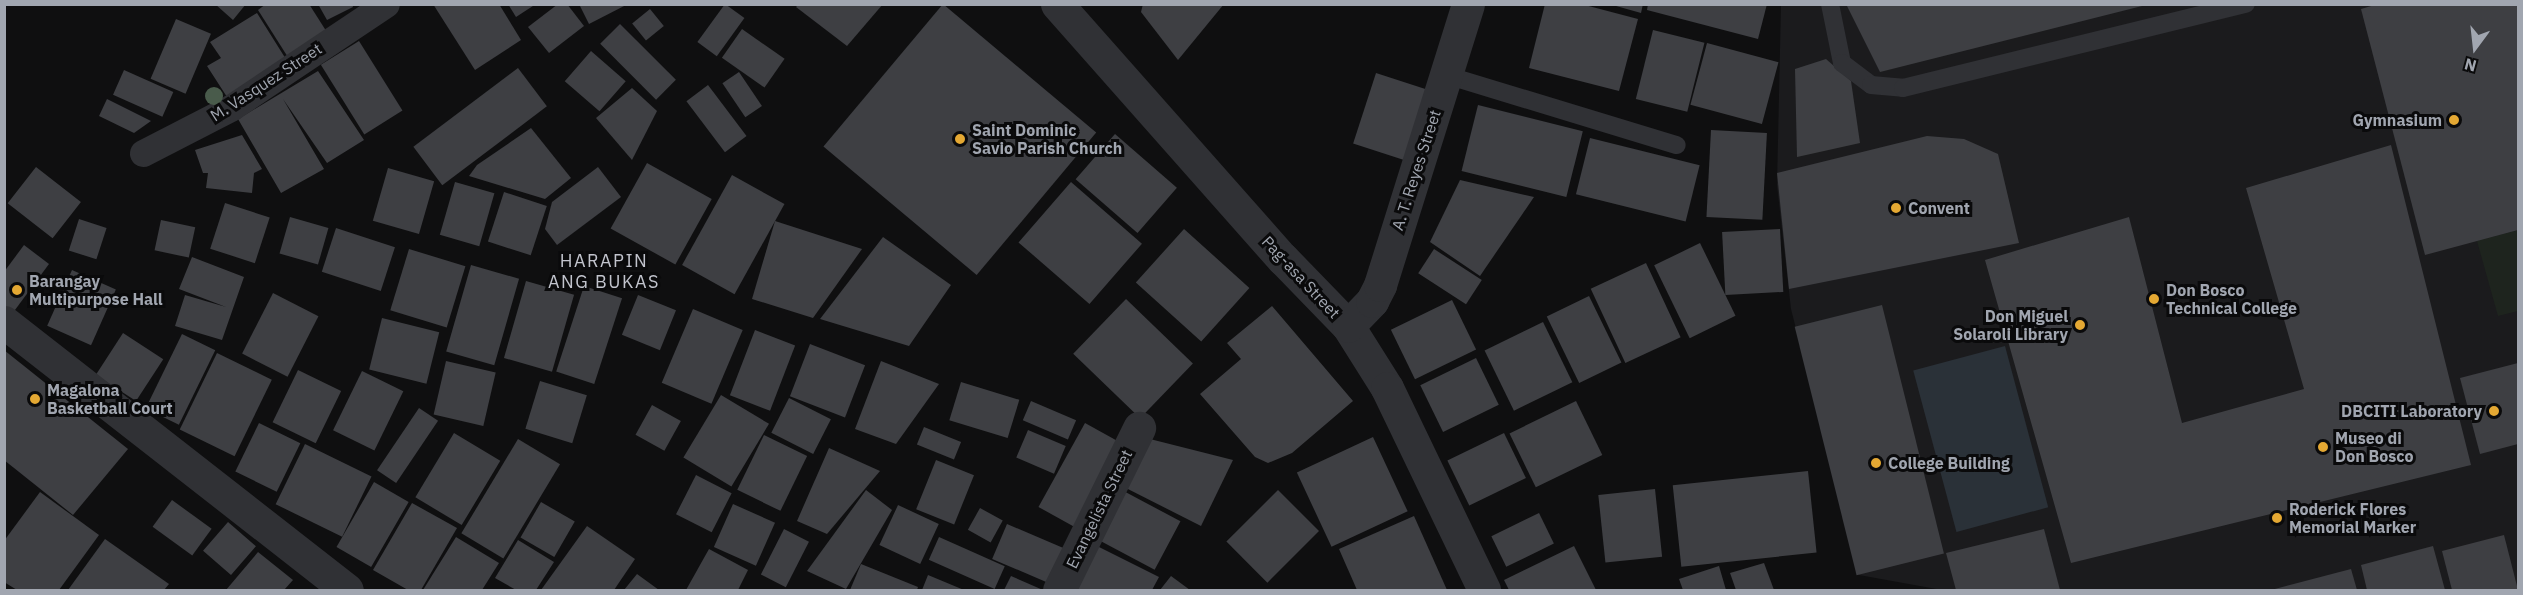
<!DOCTYPE html>
<style>
body{margin:0}
#map{position:relative;width:2523px;height:595px;overflow:hidden;background:#0f0f10;font-family:"IBM Plex Sans",sans-serif}
div>[style]{position:absolute}
.built>*{inset:0;background:#1b1b1d}
.green>*{inset:0;background:#1e241e}
.water>*{inset:0;background:#2a3138;transform-origin:0 0}
.building>*{inset:0;background:#3e3f43;transform-origin:0 0}
.service>*{height:18px;margin:-9px;padding:0 9px;transform-origin:9px;border-radius:9px;background:#303135}
.pedestrian>*{height:27px;margin:-13.5px;padding:0 13.5px;transform-origin:13.5px;border-radius:13.5px;background:#303135}
.minor>*{height:33px;margin:-16.5px;padding:0 16.5px;transform-origin:16.5px;border-radius:16.5px;background:#303135}
.trees>*{width:18px;height:18px;margin:-9px;border-radius:50%;background:#495b4b}
.dots>*{width:16px;height:16px;translate:-50% -50%;box-sizing:border-box;border:3px solid #0a0a0b;border-radius:50%}
span{translate:-50% -50%;white-space:nowrap;text-align:center;line-height:1.15;-webkit-text-stroke:6px #0a0a0b;paint-order:stroke}
.street-label{font-size:16px;color:#a1a6b0}
.poi-label{font-size:16px;color:#a1a6b0;font-weight:700}
.right{translate:-100% -50%;text-align:right}
.left{translate:0 -50%;text-align:left}
.neighbourhood-label{font-size:18px;color:#c2c4cd;letter-spacing:1.5px}
.frame{position:absolute;inset:0;border:6px solid #a1a6b0;pointer-events:none}
.north{position:absolute;left:2445px;top:18px;width:60px;height:60px;-webkit-text-stroke:4px #0a0a0b;paint-order:stroke;rotate:195deg;font-size:16px;font-weight:700;line-height:24px;text-align:center;color:#a1a6b0}
.north::after{content:'';display:block;margin:auto;width:21px;height:27px;background:#a1a6b0;clip-path:polygon(50% 0,100% 100%,50% 72%,0 100%)}
</style>
<div id="map">
<div class="built">
<i style="clip-path:polygon(1781px 5px,2518px 5px,2518px 590px,1942px 590px,1859px 575px,1791px 309px,1777px 185px)"></i>
</div>
<div class="green">
<i style="clip-path:polygon(2518px 230px,2518px 311px,2498px 316px,2477px 241px)"></i>
</div>
<div class="water">
<i style="left:2005px;top:346px;width:167px;height:95px;rotate:75deg"></i>
</div>
<div class="building">
<i style="clip-path:polygon(215px 4px,246px 4px,233px 20px)"></i>
<i style="clip-path:polygon(266px 4px,309px 4px,330px 37px,291px 62px,258px 10px)"></i>
<i style="clip-path:polygon(318px 4px,352px 4px,353px 7px,327px 20px)"></i>
<i style="clip-path:polygon(433px 4px,499px 4px,521px 40px,475px 70px)"></i>
<i style="clip-path:polygon(508px 4px,536px 4px,516px 17px)"></i>
<i style="clip-path:polygon(558px 4px,567px 4px,584px 26px,549px 53px,528px 27px)"></i>
<i style="clip-path:polygon(579px 4px,628px 4px,589px 24px)"></i>
<i style="left:725px;top:4px;width:24px;height:47px;rotate:36deg"></i>
<i style="clip-path:polygon(799px 4px,883px 4px,847px 46px,796px 7px)"></i>
<i style="left:943px;top:4px;width:200px;height:186px;rotate:40deg"></i>
<i style="clip-path:polygon(1143px 4px,1224px 4px,1178px 60px,1141px 12px)"></i>
<i style="clip-path:polygon(1545px 4px,1581px 4px,1638px 19px,1619px 91px,1529px 68px)"></i>
<i style="clip-path:polygon(1609px 4px,1643px 4px,1641px 13px)"></i>
<i style="clip-path:polygon(1648px 4px,1767px 4px,1758px 39px,1647px 10px)"></i>
<i style="clip-path:polygon(1846px 4px,2146px 4px,2146px 5px,1880px 72px)"></i>
<i style="clip-path:polygon(2378px 4px,2518px 4px,2518px 230px,2425px 255px,2361px 9px)"></i>
<i style="left:650px;top:9px;width:22px;height:23px;rotate:51deg"></i>
<i style="clip-path:polygon(257px 13px,289px 64px,227px 97px,207px 66px,221px 58px,210px 42px)"></i>
<i style="left:176px;top:19px;width:38px;height:65px;rotate:23deg"></i>
<i style="left:620px;top:24px;width:79px;height:28px;rotate:45deg"></i>
<i style="left:742px;top:29px;width:52px;height:35px;rotate:35deg"></i>
<i style="left:1653px;top:30px;width:53px;height:71px;rotate:14deg"></i>
<i style="left:359px;top:41px;width:82px;height:45px;rotate:58deg"></i>
<i style="left:1707px;top:43px;width:74px;height:64px;rotate:15deg"></i>
<i style="left:591px;top:51px;width:46px;height:40px;rotate:41deg"></i>
<i style="clip-path:polygon(1826px 59px,1851px 81px,1860px 143px,1797px 157px,1795px 69px)"></i>
<i style="left:518px;top:68px;width:48px;height:131px;rotate:53deg"></i>
<i style="left:124px;top:70px;width:54px;height:27px;rotate:24deg"></i>
<i style="clip-path:polygon(318px 71px,364px 140px,327px 163px,283px 99px,324px 169px,281px 193px,238px 119px)"></i>
<i style="left:739px;top:72px;width:41px;height:20px;rotate:56deg"></i>
<i style="left:1376px;top:73px;width:64px;height:74px;rotate:18deg"></i>
<i style="left:708px;top:85px;width:64px;height:27px;rotate:53deg"></i>
<i style="clip-path:polygon(632px 88px,657px 111px,632px 160px,596px 118px)"></i>
<i style="clip-path:polygon(107px 99px,151px 121px,134px 133px,99px 116px)"></i>
<i style="left:1478px;top:105px;width:108px;height:68px;rotate:14deg"></i>
<i style="clip-path:polygon(531px 128px,571px 178px,545px 199px,469px 176px,477px 165px)"></i>
<i style="left:1711px;top:130px;width:56px;height:87px;rotate:3deg"></i>
<i style="left:1115px;top:134px;width:82px;height:60px;rotate:41deg"></i>
<i style="clip-path:polygon(242px 135px,262px 169px,254px 173px,252px 193px,206px 188px,208px 173px,203px 173px,195px 150px)"></i>
<i style="clip-path:polygon(1927px 136px,1964px 139px,1998px 154px,2019px 243px,1789px 289px,1777px 173px)"></i>
<i style="left:1590px;top:138px;width:113px;height:58px;rotate:14deg"></i>
<i style="clip-path:polygon(2391px 145px,2471px 465px,2071px 563px,1985px 260px,2129px 217px,2182px 423px,2304px 389px,2246px 188px)"></i>
<i style="left:647px;top:163px;width:74px;height:75px;rotate:29deg"></i>
<i style="left:36px;top:167px;width:57px;height:46px;rotate:38deg"></i>
<i style="clip-path:polygon(598px 167px,621px 197px,557px 245px,545px 229px,552px 202px)"></i>
<i style="left:388px;top:168px;width:48px;height:55px;rotate:16deg"></i>
<i style="left:732px;top:175px;width:60px;height:103px;rotate:29deg"></i>
<i style="clip-path:polygon(1460px 180px,1534px 197px,1480px 276px,1430px 242px)"></i>
<i style="left:455px;top:182px;width:41px;height:55px;rotate:16deg"></i>
<i style="left:1071px;top:182px;width:94px;height:80px;rotate:41deg"></i>
<i style="left:504px;top:192px;width:45px;height:52px;rotate:18deg"></i>
<i style="left:225px;top:203px;width:47px;height:48px;rotate:18deg"></i>
<i style="left:290px;top:217px;width:40px;height:38px;rotate:16deg"></i>
<i style="left:79px;top:219px;width:29px;height:33px;rotate:18deg"></i>
<i style="left:161px;top:220px;width:35px;height:31px;rotate:12deg"></i>
<i style="clip-path:polygon(775px 221px,862px 249px,813px 318px,752px 299px)"></i>
<i style="left:336px;top:228px;width:62px;height:46px;rotate:18deg"></i>
<i style="left:1184px;top:229px;width:88px;height:72px;rotate:42deg"></i>
<i style="left:1780px;top:229px;width:63px;height:58px;rotate:87deg"></i>
<i style="clip-path:polygon(883px 237px,951px 285px,909px 346px,820px 319px)"></i>
<i style="left:1700px;top:243px;width:81px;height:51px;rotate:64deg"></i>
<i style="clip-path:polygon(24px 245px,49px 264px,12px 314px,4px 309px,4px 272px)"></i>
<i style="left:409px;top:249px;width:59px;height:64px;rotate:17deg"></i>
<i style="left:1434px;top:249px;width:57px;height:29px;rotate:33deg"></i>
<i style="clip-path:polygon(192px 257px,244px 277px,222px 340px,175px 326px,185px 295px,226px 307px,179px 289px)"></i>
<i style="left:1646px;top:263px;width:82px;height:61px;rotate:65deg"></i>
<i style="left:471px;top:265px;width:50px;height:90px;rotate:16deg"></i>
<i style="left:72px;top:270px;width:48px;height:61px;rotate:24deg"></i>
<i style="left:526px;top:281px;width:50px;height:80px;rotate:16deg"></i>
<i style="left:584px;top:286px;width:40px;height:90px;rotate:18deg"></i>
<i style="left:273px;top:293px;width:51px;height:68px;rotate:27deg"></i>
<i style="left:638px;top:295px;width:41px;height:43px;rotate:22deg"></i>
<i style="left:1589px;top:296px;width:74px;height:47px;rotate:64deg"></i>
<i style="left:1126px;top:299px;width:93px;height:76px;rotate:44deg"></i>
<i style="left:1452px;top:300px;width:55px;height:68px;rotate:64deg"></i>
<i style="left:1882px;top:305px;width:256px;height:90px;rotate:76deg"></i>
<i style="clip-path:polygon(1272px 306px,1353px 401px,1292px 453px,1268px 463px,1255px 457px,1200px 394px,1241px 359px,1227px 343px)"></i>
<i style="left:693px;top:309px;width:54px;height:80px;rotate:23deg"></i>
<i style="left:382px;top:318px;width:59px;height:53px;rotate:14deg"></i>
<i style="left:1543px;top:322px;width:67px;height:65px;rotate:64deg"></i>
<i style="left:755px;top:330px;width:43px;height:70px;rotate:21deg"></i>
<i style="left:123px;top:333px;width:48px;height:50px;rotate:33deg"></i>
<i style="left:182px;top:334px;width:37px;height:83px;rotate:26deg"></i>
<i style="left:810px;top:344px;width:59px;height:56px;rotate:21deg"></i>
<i style="clip-path:polygon(4px 350px,128px 449px,73px 515px,4px 460px)"></i>
<i style="left:217px;top:353px;width:61px;height:85px;rotate:26deg"></i>
<i style="left:1476px;top:358px;width:52px;height:62px;rotate:64deg"></i>
<i style="left:446px;top:361px;width:51px;height:55px;rotate:13deg"></i>
<i style="clip-path:polygon(881px 361px,939px 384px,896px 444px,855px 429px)"></i>
<i style="clip-path:polygon(2518px 363px,2518px 444px,2480px 454px,2460px 378px)"></i>
<i style="left:298px;top:370px;width:48px;height:58px;rotate:26deg"></i>
<i style="left:362px;top:371px;width:46px;height:66px;rotate:26deg"></i>
<i style="left:540px;top:381px;width:49px;height:50px;rotate:17deg"></i>
<i style="left:961px;top:382px;width:61px;height:40px;rotate:17deg"></i>
<i style="left:721px;top:395px;width:56px;height:73px;rotate:31deg"></i>
<i style="left:789px;top:398px;width:47px;height:39px;rotate:27deg"></i>
<i style="left:1031px;top:401px;width:49px;height:21px;rotate:23deg"></i>
<i style="left:1576px;top:401px;width:60px;height:74px;rotate:64deg"></i>
<i style="left:652px;top:405px;width:33px;height:34px;rotate:29deg"></i>
<i style="left:419px;top:408px;width:23px;height:75px;rotate:34deg"></i>
<i style="left:259px;top:423px;width:46px;height:54px;rotate:26deg"></i>
<i style="left:1085px;top:423px;width:47px;height:96px;rotate:29deg"></i>
<i style="left:924px;top:427px;width:40px;height:19px;rotate:22deg"></i>
<i style="left:1028px;top:430px;width:41px;height:30px;rotate:23deg"></i>
<i style="left:454px;top:433px;width:54px;height:75px;rotate:31deg"></i>
<i style="left:1504px;top:433px;width:50px;height:63px;rotate:64deg"></i>
<i style="left:764px;top:435px;width:48px;height:61px;rotate:26deg"></i>
<i style="clip-path:polygon(1142px 437px,1233px 460px,1201px 526px,1118px 484px)"></i>
<i style="left:1373px;top:437px;width:82px;height:84px;rotate:65deg"></i>
<i style="left:518px;top:439px;width:49px;height:110px;rotate:31deg"></i>
<i style="left:305px;top:444px;width:74px;height:67px;rotate:26deg"></i>
<i style="clip-path:polygon(829px 448px,880px 471px,827px 534px,797px 521px)"></i>
<i style="left:936px;top:460px;width:41px;height:53px;rotate:22deg"></i>
<i style="left:1808px;top:471px;width:82px;height:136px;rotate:84deg"></i>
<i style="left:696px;top:475px;width:40px;height:44px;rotate:27deg"></i>
<i style="left:374px;top:482px;width:40px;height:75px;rotate:30deg"></i>
<i style="left:1116px;top:487px;width:73px;height:55px;rotate:28deg"></i>
<i style="left:1655px;top:489px;width:68px;height:57px;rotate:84deg"></i>
<i style="clip-path:polygon(866px 490px,892px 510px,846px 589px,807px 571px)"></i>
<i style="left:1278px;top:490px;width:58px;height:73px;rotate:45deg"></i>
<i style="clip-path:polygon(40px 492px,99px 535px,59px 590px,17px 590px,4px 582px,4px 541px)"></i>
<i style="left:172px;top:500px;width:49px;height:33px;rotate:36deg"></i>
<i style="left:541px;top:502px;width:39px;height:41px;rotate:30deg"></i>
<i style="clip-path:polygon(412px 503px,457px 528px,421px 590px,408px 590px,373px 570px)"></i>
<i style="left:733px;top:504px;width:46px;height:47px;rotate:24deg"></i>
<i style="left:898px;top:505px;width:45px;height:44px;rotate:25deg"></i>
<i style="left:980px;top:508px;width:26px;height:25px;rotate:29deg"></i>
<i style="left:1539px;top:513px;width:34px;height:53px;rotate:64deg"></i>
<i style="clip-path:polygon(1414px 516px,1447px 590px,1357px 590px,1339px 549px)"></i>
<i style="left:228px;top:522px;width:37px;height:38px;rotate:41deg"></i>
<i style="left:1007px;top:524px;width:65px;height:38px;rotate:23deg"></i>
<i style="clip-path:polygon(587px 526px,635px 559px,614px 590px,541px 590px)"></i>
<i style="left:784px;top:529px;width:28px;height:51px;rotate:27deg"></i>
<i style="clip-path:polygon(2044px 529px,2060px 590px,1956px 590px,1946px 553px)"></i>
<i style="clip-path:polygon(2504px 535px,2518px 590px,2452px 590px,2442px 551px)"></i>
<i style="clip-path:polygon(456px 537px,499px 563px,482px 590px,423px 590px)"></i>
<i style="left:939px;top:537px;width:72px;height:25px;rotate:24deg"></i>
<i style="clip-path:polygon(105px 539px,169px 584px,164px 590px,68px 590px)"></i>
<i style="clip-path:polygon(518px 540px,554px 562px,536px 590px,516px 590px,495px 578px)"></i>
<i style="clip-path:polygon(1089px 542px,1159px 577px,1152px 590px,1065px 590px)"></i>
<i style="clip-path:polygon(1574px 546px,1596px 590px,1509px 590px,1504px 580px)"></i>
<i style="clip-path:polygon(2433px 546px,2445px 590px,2367px 590px,2361px 565px)"></i>
<i style="clip-path:polygon(709px 549px,748px 570px,738px 590px,686px 590px)"></i>
<i style="clip-path:polygon(258px 552px,293px 580px,284px 590px,226px 590px)"></i>
<i style="clip-path:polygon(1764px 563px,1774px 590px,1736px 590px,1730px 573px)"></i>
<i style="clip-path:polygon(861px 564px,918px 587px,917px 590px,850px 590px)"></i>
<i style="clip-path:polygon(1719px 566px,1726px 590px,1683px 590px,1679px 579px)"></i>
<i style="clip-path:polygon(2351px 569px,2357px 590px,2271px 590px)"></i>
<i style="clip-path:polygon(637px 574px,659px 590px,624px 590px)"></i>
<i style="clip-path:polygon(928px 575px,964px 590px,922px 590px)"></i>
<i style="clip-path:polygon(1011px 576px,1043px 590px,1004px 590px)"></i>
<i style="clip-path:polygon(1171px 576px,1190px 590px,1160px 590px)"></i>
</div>
<div class="service">
<i style="left:1830px;top:4px;width:60px;rotate:78.5deg"></i>
<i style="left:1842px;top:63px;width:36px;rotate:37deg"></i>
<i style="left:1871px;top:85px;width:32px;rotate:5deg"></i>
<i style="left:1903px;top:88px;width:353px;rotate:-13.8deg"></i>
<i style="left:1446px;top:75px;width:241px;rotate:16.9deg"></i>
</div>
<div class="pedestrian">
<i style="left:143px;top:153px;width:100px;rotate:-27.3deg"></i>
<i style="left:232px;top:107px;width:185px;rotate:-33.8deg"></i>
</div>
<div class="minor">
<i style="left:1057px;top:4px;width:341px;rotate:48.5deg"></i>
<i style="left:1283px;top:259px;width:93px;rotate:45.9deg"></i>
<i style="left:1348px;top:326px;width:73px;rotate:57.8deg"></i>
<i style="left:1387px;top:388px;width:224px;rotate:64.3deg"></i>
<i style="left:4px;top:322px;width:435px;rotate:38deg"></i>
<i style="left:1348px;top:326px;width:35px;rotate:-46deg"></i>
<i style="left:1372px;top:301px;width:18px;rotate:-63deg"></i>
<i style="left:1380px;top:285px;width:294px;rotate:-72.6deg"></i>
<i style="left:1059px;top:590px;width:181px;rotate:-63.7deg"></i>
</div>
<div class="trees">
<i style="left:214px;top:96px"></i>
</div>
<div class="dots">
<i style="left:2454px;top:120px;background:#e4a833"></i>
<i style="left:960px;top:139px;background:#e4a833"></i>
<i style="left:1896px;top:208px;background:#e4a833"></i>
<i style="left:17px;top:290px;background:#e4a833"></i>
<i style="left:2154px;top:299px;background:#e4a833"></i>
<i style="left:2080px;top:325px;background:#e4a833"></i>
<i style="left:35px;top:399px;background:#e4a833"></i>
<i style="left:2494px;top:411px;background:#e4a833"></i>
<i style="left:2323px;top:447px;background:#e4a833"></i>
<i style="left:1876px;top:463px;background:#e4a833"></i>
<i style="left:2277px;top:518px;background:#e4a833"></i>
</div>
<div class="street-label">
<span style="left:266px;top:82px;rotate:-33deg">M. Vasquez Street</span>
<span style="left:1416px;top:170px;rotate:-72deg">A. T. Reyes Street</span>
<span style="left:1301px;top:277px;rotate:47deg">Pag-asa Street</span>
<span style="left:1099px;top:509px;rotate:-64deg">Evangelista Street</span>
</div>
<div class="poi-label">
<span class="right" style="left:2442px;top:120px">Gymnasium</span>
<span class="left" style="left:972px;top:139px">Saint Dominic<br>Savio Parish Church</span>
<span class="left" style="left:1908px;top:208px">Convent</span>
<span class="left" style="left:29px;top:290px">Barangay<br>Multipurpose Hall</span>
<span class="left" style="left:2166px;top:299px">Don Bosco<br>Technical College</span>
<span class="right" style="left:2068px;top:325px">Don Miguel<br>Solaroli Library</span>
<span class="left" style="left:47px;top:399px">Magalona<br>Basketball Court</span>
<span class="right" style="left:2482px;top:411px">DBCITI Laboratory</span>
<span class="left" style="left:2335px;top:447px">Museo di<br>Don Bosco</span>
<span class="left" style="left:1888px;top:463px">College Building</span>
<span class="left" style="left:2289px;top:518px">Roderick Flores<br>Memorial Marker</span>
</div>
<div class="neighbourhood-label">
<span style="left:604px;top:272px">HARAPIN<br>ANG BUKAS</span>
</div>
<div class="frame"></div>
<div class="north">N</div>
</div>
